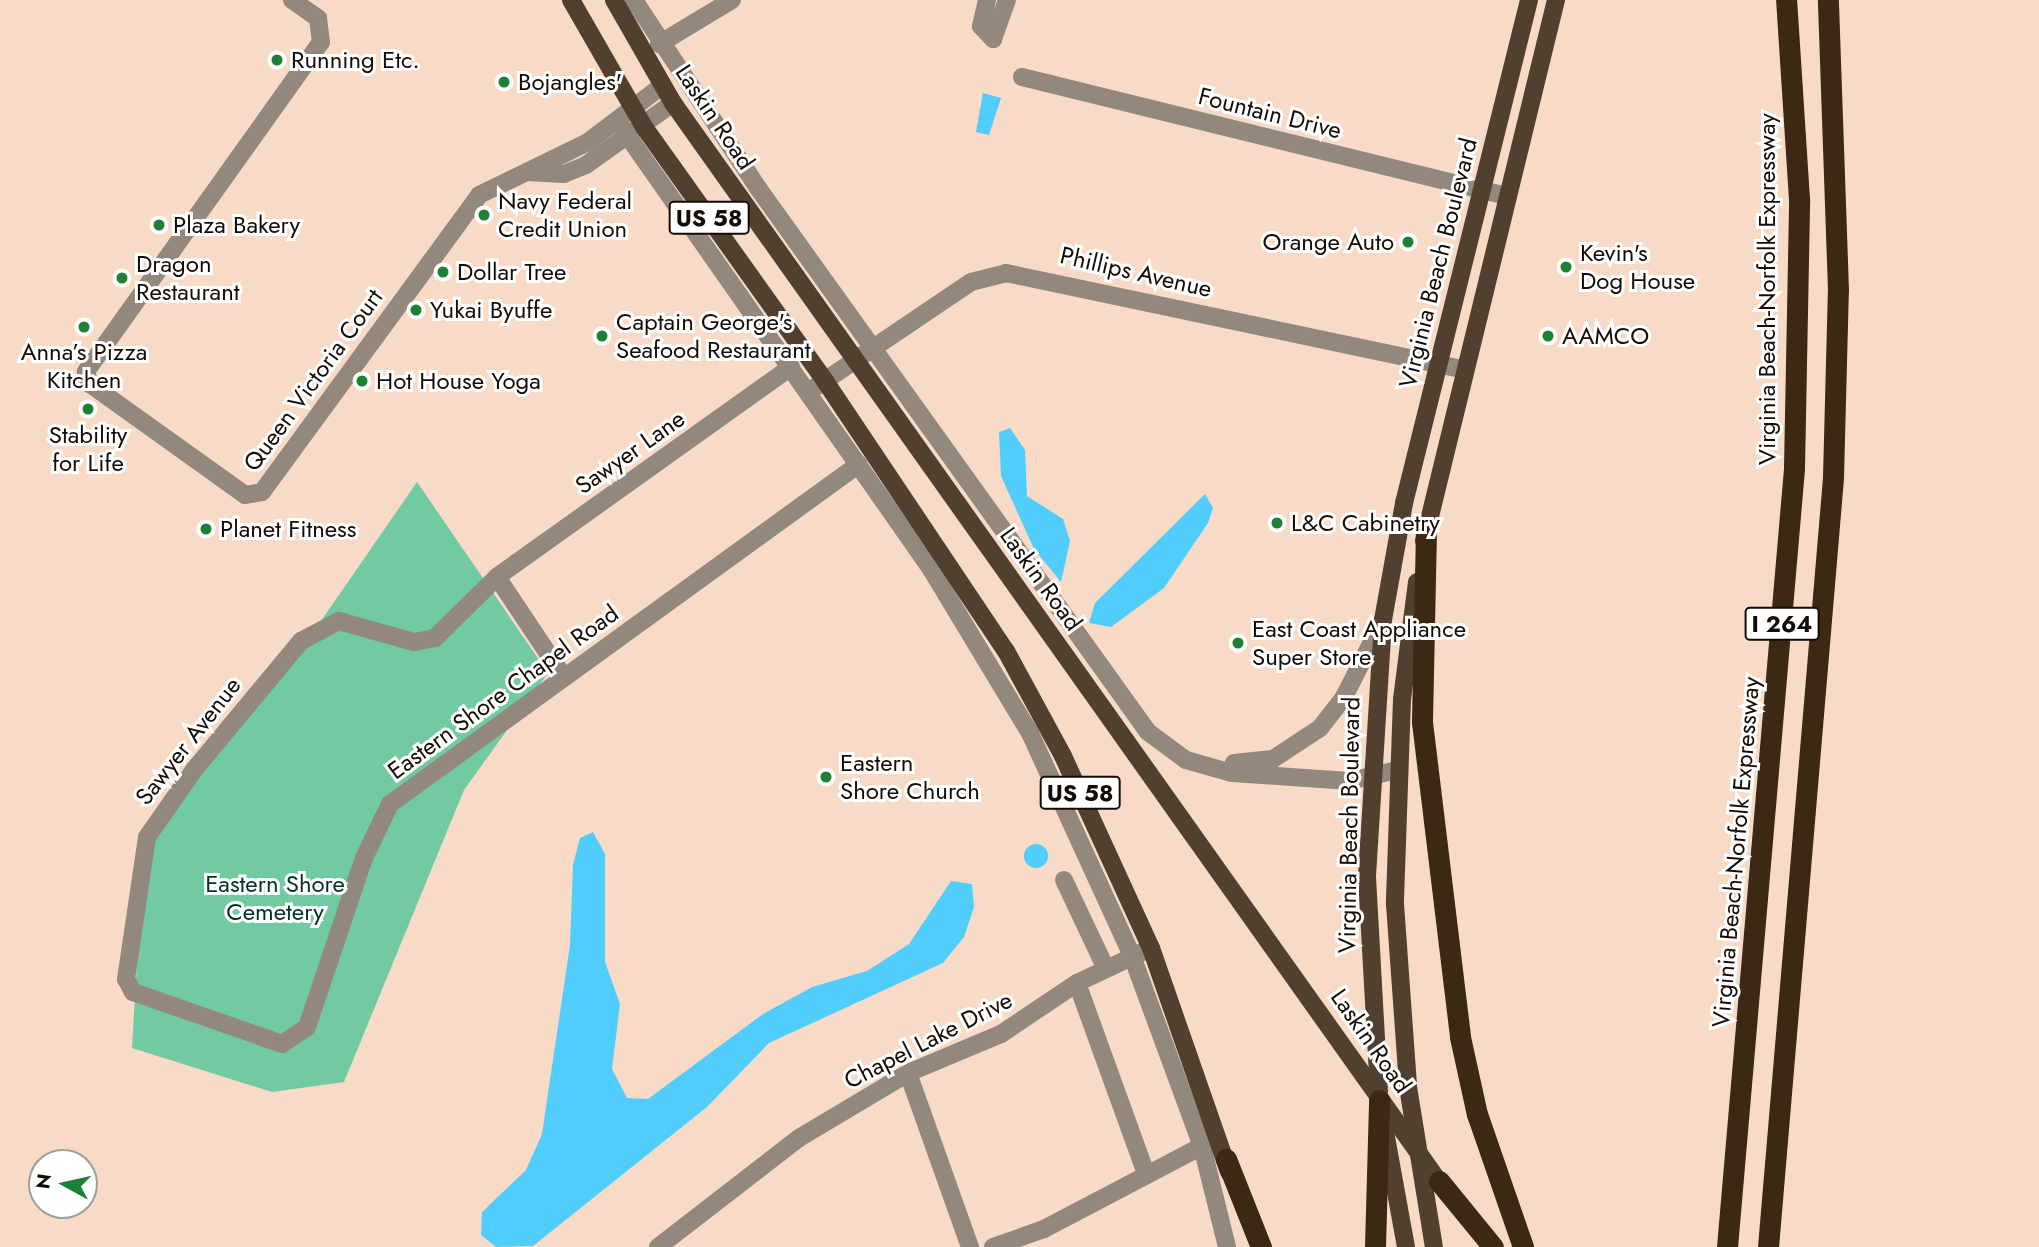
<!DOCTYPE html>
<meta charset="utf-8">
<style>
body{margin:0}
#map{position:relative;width:2039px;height:1247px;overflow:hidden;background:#f7dbc6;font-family:Jost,sans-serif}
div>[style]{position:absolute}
.green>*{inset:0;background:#71caa2}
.water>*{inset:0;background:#50cdfb}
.round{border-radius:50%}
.minor>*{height:18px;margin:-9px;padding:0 9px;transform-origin:9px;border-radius:9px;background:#92887e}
.major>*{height:18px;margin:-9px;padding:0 9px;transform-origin:9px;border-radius:9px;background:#514030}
.highway>*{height:21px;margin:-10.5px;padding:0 10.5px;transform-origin:10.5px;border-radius:10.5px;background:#3b2815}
.dots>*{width:19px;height:19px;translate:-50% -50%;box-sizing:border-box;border:4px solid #fff;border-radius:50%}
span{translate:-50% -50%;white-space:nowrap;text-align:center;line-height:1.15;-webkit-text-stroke:6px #fff;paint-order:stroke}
.shield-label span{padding:2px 5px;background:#fff;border:2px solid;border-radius:5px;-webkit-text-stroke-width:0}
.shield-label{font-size:23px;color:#130b05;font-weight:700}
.poi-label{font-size:24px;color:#130b05}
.left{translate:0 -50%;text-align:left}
.right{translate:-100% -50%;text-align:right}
.street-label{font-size:24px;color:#130b05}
.park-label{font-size:24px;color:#003321}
.north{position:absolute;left:28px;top:1149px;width:70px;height:70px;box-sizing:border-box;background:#fff;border:2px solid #a19d9b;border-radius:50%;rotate:278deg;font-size:19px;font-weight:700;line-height:28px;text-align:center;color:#130b05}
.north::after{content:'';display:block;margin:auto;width:24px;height:32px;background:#1c8135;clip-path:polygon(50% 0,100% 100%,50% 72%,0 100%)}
</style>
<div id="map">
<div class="green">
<i style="clip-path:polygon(417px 482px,548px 673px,464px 790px,344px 1082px,272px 1092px,132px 1048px,143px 859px,162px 823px,303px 647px)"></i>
</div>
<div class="water">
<i style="clip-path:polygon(983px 93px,1001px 98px,989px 135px,976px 132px)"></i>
<i style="clip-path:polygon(1010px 428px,1025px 450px,1027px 496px,1063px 519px,1070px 541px,1061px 582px,1034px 549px,1001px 476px,999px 432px)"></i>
<i style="clip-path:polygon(1205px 494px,1213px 508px,1208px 523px,1164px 588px,1111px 627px,1089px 623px,1095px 603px)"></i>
<i style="clip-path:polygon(593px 832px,605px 854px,605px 962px,620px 1004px,612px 1069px,627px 1098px,648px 1099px,763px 1014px,812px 987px,867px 971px,909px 944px,951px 881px,972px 884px,974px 907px,964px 937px,943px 963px,769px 1043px,707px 1107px,533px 1246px,496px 1247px,481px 1235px,482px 1212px,526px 1170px,542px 1134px,570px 945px,573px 865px,580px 838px)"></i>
<i class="round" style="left:1024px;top:844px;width:24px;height:24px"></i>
</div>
<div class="minor">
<i style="left:292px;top:0;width:32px;rotate:35deg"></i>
<i style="left:318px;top:18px;width:24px;rotate:83deg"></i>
<i style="left:321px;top:42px;width:405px;rotate:125.5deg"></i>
<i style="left:86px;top:372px;width:13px;rotate:72deg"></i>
<i style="left:90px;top:384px;width:191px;rotate:35.6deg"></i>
<i style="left:245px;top:495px;width:17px;rotate:-10deg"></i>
<i style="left:262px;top:492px;width:368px;rotate:-53.8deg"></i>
<i style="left:479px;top:195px;width:121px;rotate:-25.9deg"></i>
<i style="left:588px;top:142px;width:94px;rotate:-37.2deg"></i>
<i style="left:634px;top:0;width:225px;rotate:56.6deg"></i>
<i style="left:758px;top:188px;width:669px;rotate:54.36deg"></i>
<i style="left:1148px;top:732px;width:47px;rotate:36.4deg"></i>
<i style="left:1186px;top:760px;width:48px;rotate:15.8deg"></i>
<i style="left:1232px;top:773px;width:117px;rotate:3.9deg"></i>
<i style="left:1349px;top:781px;width:50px;rotate:-12.7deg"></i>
<i style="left:987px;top:0;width:27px;rotate:103deg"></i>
<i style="left:981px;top:26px;width:18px;rotate:47deg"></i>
<i style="left:993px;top:39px;width:41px;rotate:-70.3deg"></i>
<i style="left:659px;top:44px;width:85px;rotate:-31.1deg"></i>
<i style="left:1022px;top:77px;width:498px;rotate:13.8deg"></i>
<i style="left:618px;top:122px;width:546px;rotate:55deg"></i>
<i style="left:931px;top:569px;width:192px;rotate:58.9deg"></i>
<i style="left:1030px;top:733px;width:245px;rotate:65.4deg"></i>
<i style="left:1132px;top:956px;width:202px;rotate:69.8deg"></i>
<i style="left:1202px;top:1146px;width:104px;rotate:76.1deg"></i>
<i style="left:527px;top:172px;width:37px;rotate:3deg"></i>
<i style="left:564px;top:174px;width:24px;rotate:-22deg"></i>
<i style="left:586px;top:165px;width:107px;rotate:-35.5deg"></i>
<i style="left:791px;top:367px;width:361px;rotate:144.5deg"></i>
<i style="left:497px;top:577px;width:87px;rotate:135.5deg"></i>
<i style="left:435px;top:638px;width:21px;rotate:169deg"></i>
<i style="left:414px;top:642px;width:78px;rotate:-164.4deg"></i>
<i style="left:339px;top:621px;width:43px;rotate:152.2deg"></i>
<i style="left:301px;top:641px;width:168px;rotate:129.7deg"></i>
<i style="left:194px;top:770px;width:82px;rotate:125deg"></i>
<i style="left:147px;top:837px;width:144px;rotate:98.4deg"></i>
<i style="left:126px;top:979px;width:15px;rotate:62deg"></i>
<i style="left:133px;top:992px;width:158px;rotate:19.2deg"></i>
<i style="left:282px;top:1044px;width:30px;rotate:-34deg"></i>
<i style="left:307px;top:1027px;width:178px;rotate:-71.4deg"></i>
<i style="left:364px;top:858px;width:60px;rotate:-64.3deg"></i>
<i style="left:390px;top:804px;width:579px;rotate:-35.94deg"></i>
<i style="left:814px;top:388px;width:189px;rotate:-34deg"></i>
<i style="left:971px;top:282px;width:36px;rotate:-14deg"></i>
<i style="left:1006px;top:273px;width:466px;rotate:11.9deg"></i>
<i style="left:497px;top:577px;width:119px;rotate:56.3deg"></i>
<i style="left:1234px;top:763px;width:39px;rotate:-6deg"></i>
<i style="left:1273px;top:759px;width:56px;rotate:-33.4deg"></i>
<i style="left:1320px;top:728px;width:39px;rotate:-52deg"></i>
<i style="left:1344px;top:697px;width:86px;rotate:-63.1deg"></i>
<i style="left:1064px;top:880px;width:98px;rotate:64.7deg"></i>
<i style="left:1077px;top:983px;width:203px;rotate:70.1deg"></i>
<i style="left:908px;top:1073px;width:185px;rotate:70.4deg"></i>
<i style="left:658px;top:1247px;width:178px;rotate:-37.7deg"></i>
<i style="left:799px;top:1138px;width:127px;rotate:-30.8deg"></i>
<i style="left:908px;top:1073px;width:101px;rotate:-22.8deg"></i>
<i style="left:1001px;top:1034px;width:92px;rotate:-33.9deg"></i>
<i style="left:1077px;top:983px;width:72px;rotate:-25.5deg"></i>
<i style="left:993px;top:1247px;width:54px;rotate:-19.4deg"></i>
<i style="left:1044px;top:1229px;width:178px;rotate:-27.7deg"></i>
</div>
<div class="major">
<i style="left:571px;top:0;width:146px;rotate:60.1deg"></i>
<i style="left:644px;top:127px;width:312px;rotate:54.5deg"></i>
<i style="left:825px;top:381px;width:325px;rotate:56.2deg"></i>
<i style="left:1006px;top:651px;width:119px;rotate:61.5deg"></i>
<i style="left:1063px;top:756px;width:211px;rotate:65.4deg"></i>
<i style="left:1151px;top:948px;width:237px;rotate:70.8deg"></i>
<i style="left:614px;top:0;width:119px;rotate:60.2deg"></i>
<i style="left:673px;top:103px;width:1337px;rotate:54.62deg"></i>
<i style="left:1424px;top:541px;width:557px;rotate:-76.29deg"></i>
<i style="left:1417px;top:582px;width:118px;rotate:97.3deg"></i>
<i style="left:1402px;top:699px;width:205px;rotate:92deg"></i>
<i style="left:1395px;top:904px;width:183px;rotate:85.9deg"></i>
<i style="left:1408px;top:1087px;width:162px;rotate:80.8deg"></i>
<i style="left:1379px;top:1092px;width:216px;rotate:-93.2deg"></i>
<i style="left:1367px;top:876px;width:256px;rotate:-86.4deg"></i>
<i style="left:1383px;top:620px;width:119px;rotate:-79.8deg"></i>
<i style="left:1404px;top:503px;width:518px;rotate:-76.04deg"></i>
<i style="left:1384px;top:1126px;width:123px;rotate:79.7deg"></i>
</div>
<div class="highway">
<i style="left:1426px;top:530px;width:192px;rotate:91.2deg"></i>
<i style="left:1422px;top:722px;width:317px;rotate:83.1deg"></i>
<i style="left:1460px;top:1037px;width:79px;rotate:77.6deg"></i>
<i style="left:1477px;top:1114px;width:141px;rotate:70.9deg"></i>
<i style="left:1226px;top:1159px;width:95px;rotate:68.3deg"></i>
<i style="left:1439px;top:1181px;width:85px;rotate:50.7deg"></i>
<i style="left:1375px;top:1247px;width:147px;rotate:-88.4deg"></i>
<i style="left:1727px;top:1247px;width:782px;rotate:-85.08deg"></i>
<i style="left:1794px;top:468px;width:269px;rotate:-88.9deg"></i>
<i style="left:1799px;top:199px;width:199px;rotate:-93.7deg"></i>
<i style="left:1768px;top:1247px;width:773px;rotate:-85.17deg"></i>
<i style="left:1833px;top:477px;width:187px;rotate:-88.5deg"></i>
<i style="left:1838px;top:290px;width:290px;rotate:-92deg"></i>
</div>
<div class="dots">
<i style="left:277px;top:60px;background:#1c8135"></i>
<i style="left:504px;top:82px;background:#1c8135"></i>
<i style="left:484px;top:215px;background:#1c8135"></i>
<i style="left:159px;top:225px;background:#1c8135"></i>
<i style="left:1408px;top:242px;background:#1c8135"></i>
<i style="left:1566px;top:267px;background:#1c8135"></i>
<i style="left:443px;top:272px;background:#1c8135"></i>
<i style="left:122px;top:278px;background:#1c8135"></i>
<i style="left:416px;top:310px;background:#1c8135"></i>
<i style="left:84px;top:327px;background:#1c8135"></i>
<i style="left:602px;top:336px;background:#1c8135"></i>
<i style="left:1548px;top:336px;background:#1c8135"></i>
<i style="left:362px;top:381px;background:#1c8135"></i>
<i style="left:88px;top:409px;background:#1c8135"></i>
<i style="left:1277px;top:523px;background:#1c8135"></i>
<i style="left:206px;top:529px;background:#1c8135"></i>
<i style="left:1238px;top:643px;background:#1c8135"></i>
<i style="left:826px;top:777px;background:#1c8135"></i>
</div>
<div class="shield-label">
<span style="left:709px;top:218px">US 58</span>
<span style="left:1782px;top:624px">I 264</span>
<span style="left:1080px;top:793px">US 58</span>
</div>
<div class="poi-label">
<span class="left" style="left:291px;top:60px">Running Etc.</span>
<span class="left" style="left:518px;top:82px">Bojangles'</span>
<span class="left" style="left:498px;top:215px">Navy Federal<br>Credit Union</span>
<span class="left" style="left:173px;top:225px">Plaza Bakery</span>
<span class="right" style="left:1394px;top:242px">Orange Auto</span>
<span class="left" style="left:1580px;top:267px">Kevin's<br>Dog House</span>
<span class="left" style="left:136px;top:278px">Dragon<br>Restaurant</span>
<span class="left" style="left:457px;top:272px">Dollar Tree</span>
<span class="left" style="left:430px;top:310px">Yukai Byuffe</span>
<span class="left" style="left:616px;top:336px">Captain George's<br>Seafood Restaurant</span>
<span class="left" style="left:1562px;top:336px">AAMCO</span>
<span style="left:84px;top:366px">Anna’s Pizza<br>Kitchen</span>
<span class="left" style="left:376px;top:381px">Hot House Yoga</span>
<span style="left:88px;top:449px">Stability<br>for Life</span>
<span class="left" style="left:1291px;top:523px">L&amp;C Cabinetry</span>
<span class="left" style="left:220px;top:529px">Planet Fitness</span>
<span class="left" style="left:1252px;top:643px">East Coast Appliance<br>Super Store</span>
<span class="left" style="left:840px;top:777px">Eastern<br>Shore Church</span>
</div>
<div class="street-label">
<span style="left:1270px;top:113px;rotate:14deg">Fountain Drive</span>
<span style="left:715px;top:117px;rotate:56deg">Laskin Road</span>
<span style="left:1438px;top:263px;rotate:-76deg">Virginia Beach Boulevard</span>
<span style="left:1136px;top:272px;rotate:13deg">Phillips Avenue</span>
<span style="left:1767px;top:289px;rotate:-90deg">Virginia Beach-Norfolk Expressway</span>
<span style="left:313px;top:380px;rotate:-54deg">Queen Victoria Court</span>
<span style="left:630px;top:452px;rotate:-35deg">Sawyer Lane</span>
<span style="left:1041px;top:579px;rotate:54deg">Laskin Road</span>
<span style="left:503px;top:692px;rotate:-36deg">Eastern Shore Chapel Road</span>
<span style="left:188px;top:741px;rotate:-52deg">Sawyer Avenue</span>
<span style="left:1349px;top:825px;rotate:-89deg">Virginia Beach Boulevard</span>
<span style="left:1736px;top:852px;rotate:-85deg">Virginia Beach-Norfolk Expressway</span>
<span style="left:928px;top:1040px;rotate:-27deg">Chapel Lake Drive</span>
<span style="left:1371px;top:1041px;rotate:55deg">Laskin Road</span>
</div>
<div class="park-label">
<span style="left:275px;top:898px">Eastern Shore<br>Cemetery</span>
</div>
<div class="north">N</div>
</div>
